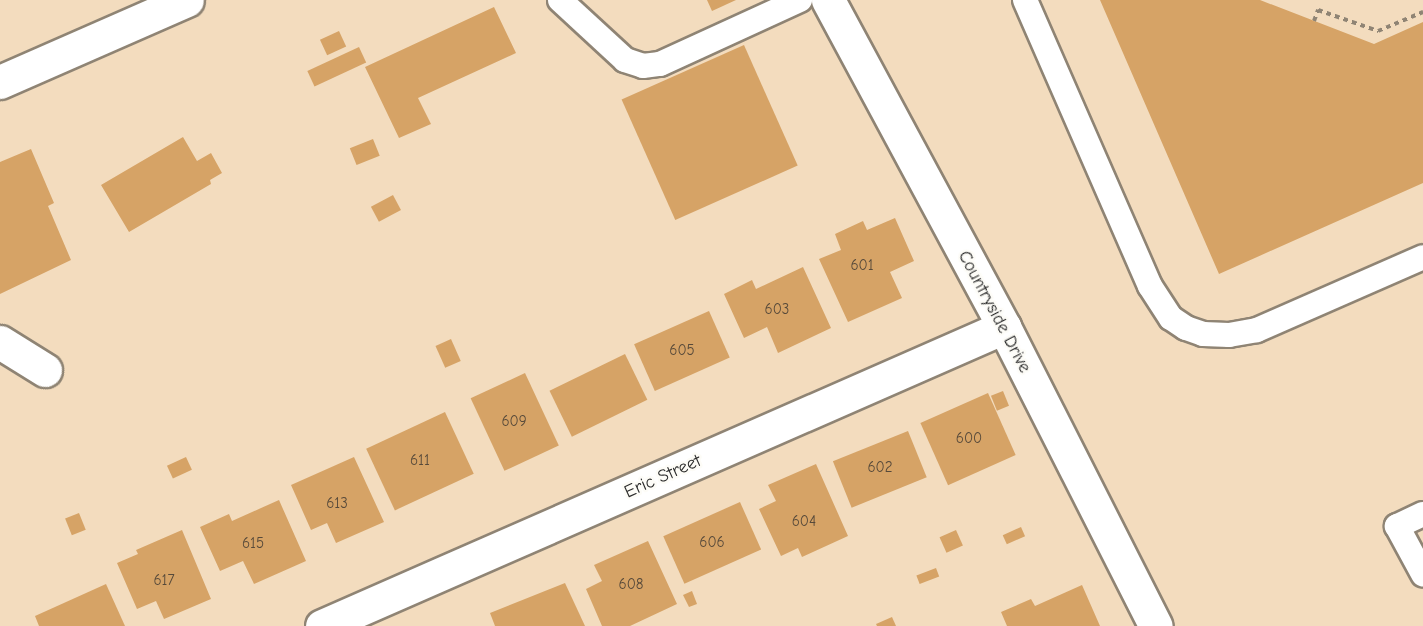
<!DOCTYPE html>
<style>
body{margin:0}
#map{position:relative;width:1423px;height:626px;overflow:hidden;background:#f3dcbe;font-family:"Comic Neue",sans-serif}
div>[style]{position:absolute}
.building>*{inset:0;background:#d6a366;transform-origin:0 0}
.path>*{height:4px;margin-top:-2px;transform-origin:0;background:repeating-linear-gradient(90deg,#8f8474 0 4.5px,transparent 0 9px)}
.roads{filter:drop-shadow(2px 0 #8f8474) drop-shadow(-2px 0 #8f8474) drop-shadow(0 2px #8f8474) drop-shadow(0 -2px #8f8474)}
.lane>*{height:24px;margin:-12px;padding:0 12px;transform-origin:12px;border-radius:12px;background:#fff}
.street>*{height:33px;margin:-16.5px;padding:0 16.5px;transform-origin:16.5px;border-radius:16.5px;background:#fff}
span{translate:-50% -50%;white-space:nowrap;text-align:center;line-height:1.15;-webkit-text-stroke:5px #fdfcf7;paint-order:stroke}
.number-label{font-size:15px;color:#56493a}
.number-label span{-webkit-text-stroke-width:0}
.street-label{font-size:18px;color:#2b2b2b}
</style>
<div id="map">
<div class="building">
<i style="clip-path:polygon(707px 0,736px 0,712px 11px)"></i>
<i style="clip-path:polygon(1100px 0,1260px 0,1374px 44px,1423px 22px,1423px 183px,1219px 274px)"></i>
<i style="clip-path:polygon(494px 7px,516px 53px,418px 98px,431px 124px,399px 138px,365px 67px)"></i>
<i style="left:339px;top:31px;width:17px;height:21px;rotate:65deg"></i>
<i style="left:744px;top:45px;width:132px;height:134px;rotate:66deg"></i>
<i style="left:359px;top:47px;width:17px;height:57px;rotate:65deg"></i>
<i style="clip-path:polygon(183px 137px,197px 161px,211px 153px,222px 173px,210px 180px,211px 184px,129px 232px,101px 185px)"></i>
<i style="left:373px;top:139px;width:18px;height:25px;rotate:68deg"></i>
<i style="clip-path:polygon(31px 149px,54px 203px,48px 206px,71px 260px,0 294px,0 162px)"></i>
<i style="left:393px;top:195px;width:17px;height:25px;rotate:62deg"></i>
<i style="clip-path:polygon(895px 218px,914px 261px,890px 272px,902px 298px,848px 322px,819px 259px,841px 250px,835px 234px,863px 221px,867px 230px)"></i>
<i style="clip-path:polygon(803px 267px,831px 328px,778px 353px,767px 327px,744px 338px,724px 294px,752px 280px,756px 289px)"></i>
<i style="left:709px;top:311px;width:51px;height:82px;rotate:66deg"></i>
<i style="left:451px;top:339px;width:24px;height:17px;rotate:66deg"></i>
<i style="left:625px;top:354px;width:51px;height:84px;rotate:64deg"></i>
<i style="left:525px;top:373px;width:80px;height:60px;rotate:65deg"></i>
<i style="left:1003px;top:391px;width:16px;height:13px;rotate:68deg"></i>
<i style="left:988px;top:393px;width:68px;height:74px;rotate:66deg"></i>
<i style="left:445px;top:412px;width:68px;height:87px;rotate:65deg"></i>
<i style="left:908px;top:431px;width:50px;height:81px;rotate:68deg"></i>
<i style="left:186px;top:457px;width:14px;height:21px;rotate:65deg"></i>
<i style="clip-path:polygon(354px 457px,384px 522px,336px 543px,327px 523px,311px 530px,291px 485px)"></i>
<i style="clip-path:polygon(816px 464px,848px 536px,802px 557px,798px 548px,781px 556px,759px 509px,776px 501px,768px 485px)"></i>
<i style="clip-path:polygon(279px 500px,306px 561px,254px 584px,243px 561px,220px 571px,200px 527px,229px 514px,232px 521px)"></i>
<i style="left:740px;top:502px;width:52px;height:84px;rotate:66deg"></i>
<i style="left:79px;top:513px;width:18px;height:15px;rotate:68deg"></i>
<i style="left:1021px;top:527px;width:10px;height:20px;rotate:66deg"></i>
<i style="clip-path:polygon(182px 530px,211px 599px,164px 619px,156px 601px,137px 609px,117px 563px,138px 554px,136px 550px)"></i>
<i style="left:956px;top:530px;width:17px;height:18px;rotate:66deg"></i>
<i style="clip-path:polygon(648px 541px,677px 604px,630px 626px,602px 626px,586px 589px,602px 581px,594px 565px)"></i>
<i style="left:936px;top:568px;width:9px;height:21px;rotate:69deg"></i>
<i style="clip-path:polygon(565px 583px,585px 626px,495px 626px,490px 613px)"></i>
<i style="clip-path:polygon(106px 584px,125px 626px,39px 626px,35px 616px)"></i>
<i style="clip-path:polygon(1082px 585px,1100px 626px,1007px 626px,1001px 612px,1031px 599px,1035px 606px)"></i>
<i style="clip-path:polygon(692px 591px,697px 604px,689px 607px,683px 595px)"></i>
<i style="clip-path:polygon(892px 617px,896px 626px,877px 626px,876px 624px)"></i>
</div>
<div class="path">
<i style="left:1314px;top:21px;width:12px;rotate:-70deg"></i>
<i style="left:1318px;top:10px;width:64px;rotate:19.3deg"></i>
<i style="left:1378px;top:31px;width:49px;rotate:-22.9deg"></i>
</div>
<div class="roads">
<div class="lane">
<i style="left:560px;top:0;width:88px;rotate:42.7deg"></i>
<i style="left:625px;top:60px;width:19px;rotate:18deg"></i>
<i style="left:643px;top:66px;width:17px;rotate:-7deg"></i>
<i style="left:660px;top:64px;width:154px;rotate:-24.6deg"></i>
<i style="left:1025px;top:0;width:312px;rotate:66.4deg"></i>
<i style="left:1150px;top:286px;width:38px;rotate:57deg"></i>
<i style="left:1171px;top:318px;width:18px;rotate:34deg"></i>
<i style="left:1186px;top:328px;width:18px;rotate:19deg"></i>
<i style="left:1203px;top:334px;width:26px;rotate:2deg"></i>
<i style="left:1229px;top:335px;width:28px;rotate:-10deg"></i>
<i style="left:1257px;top:330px;width:181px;rotate:-23.7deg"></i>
<i style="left:1423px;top:514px;width:29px;rotate:155deg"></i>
<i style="left:1397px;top:526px;width:55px;rotate:61.6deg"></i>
</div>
<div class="street">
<i style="left:828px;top:0;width:371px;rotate:61.7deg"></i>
<i style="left:1004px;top:327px;width:335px;rotate:63.1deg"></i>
<i style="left:0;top:82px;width:204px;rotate:-23.7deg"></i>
<i style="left:0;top:342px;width:53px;rotate:31.9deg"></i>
<i style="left:322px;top:626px;width:745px;rotate:-23.67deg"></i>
</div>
</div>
<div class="number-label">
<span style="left:862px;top:266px">601</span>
<span style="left:777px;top:310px">603</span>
<span style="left:682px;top:351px">605</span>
<span style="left:514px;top:422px">609</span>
<span style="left:969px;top:439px">600</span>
<span style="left:420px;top:461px">611</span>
<span style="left:880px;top:468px">602</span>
<span style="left:337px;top:504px">613</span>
<span style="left:804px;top:522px">604</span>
<span style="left:712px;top:543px">606</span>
<span style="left:253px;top:544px">615</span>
<span style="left:164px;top:581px">617</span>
<span style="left:631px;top:585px">608</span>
</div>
<div class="street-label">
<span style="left:994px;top:312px;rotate:62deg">Countryside Drive</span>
<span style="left:663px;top:477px;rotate:-24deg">Eric Street</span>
</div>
</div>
